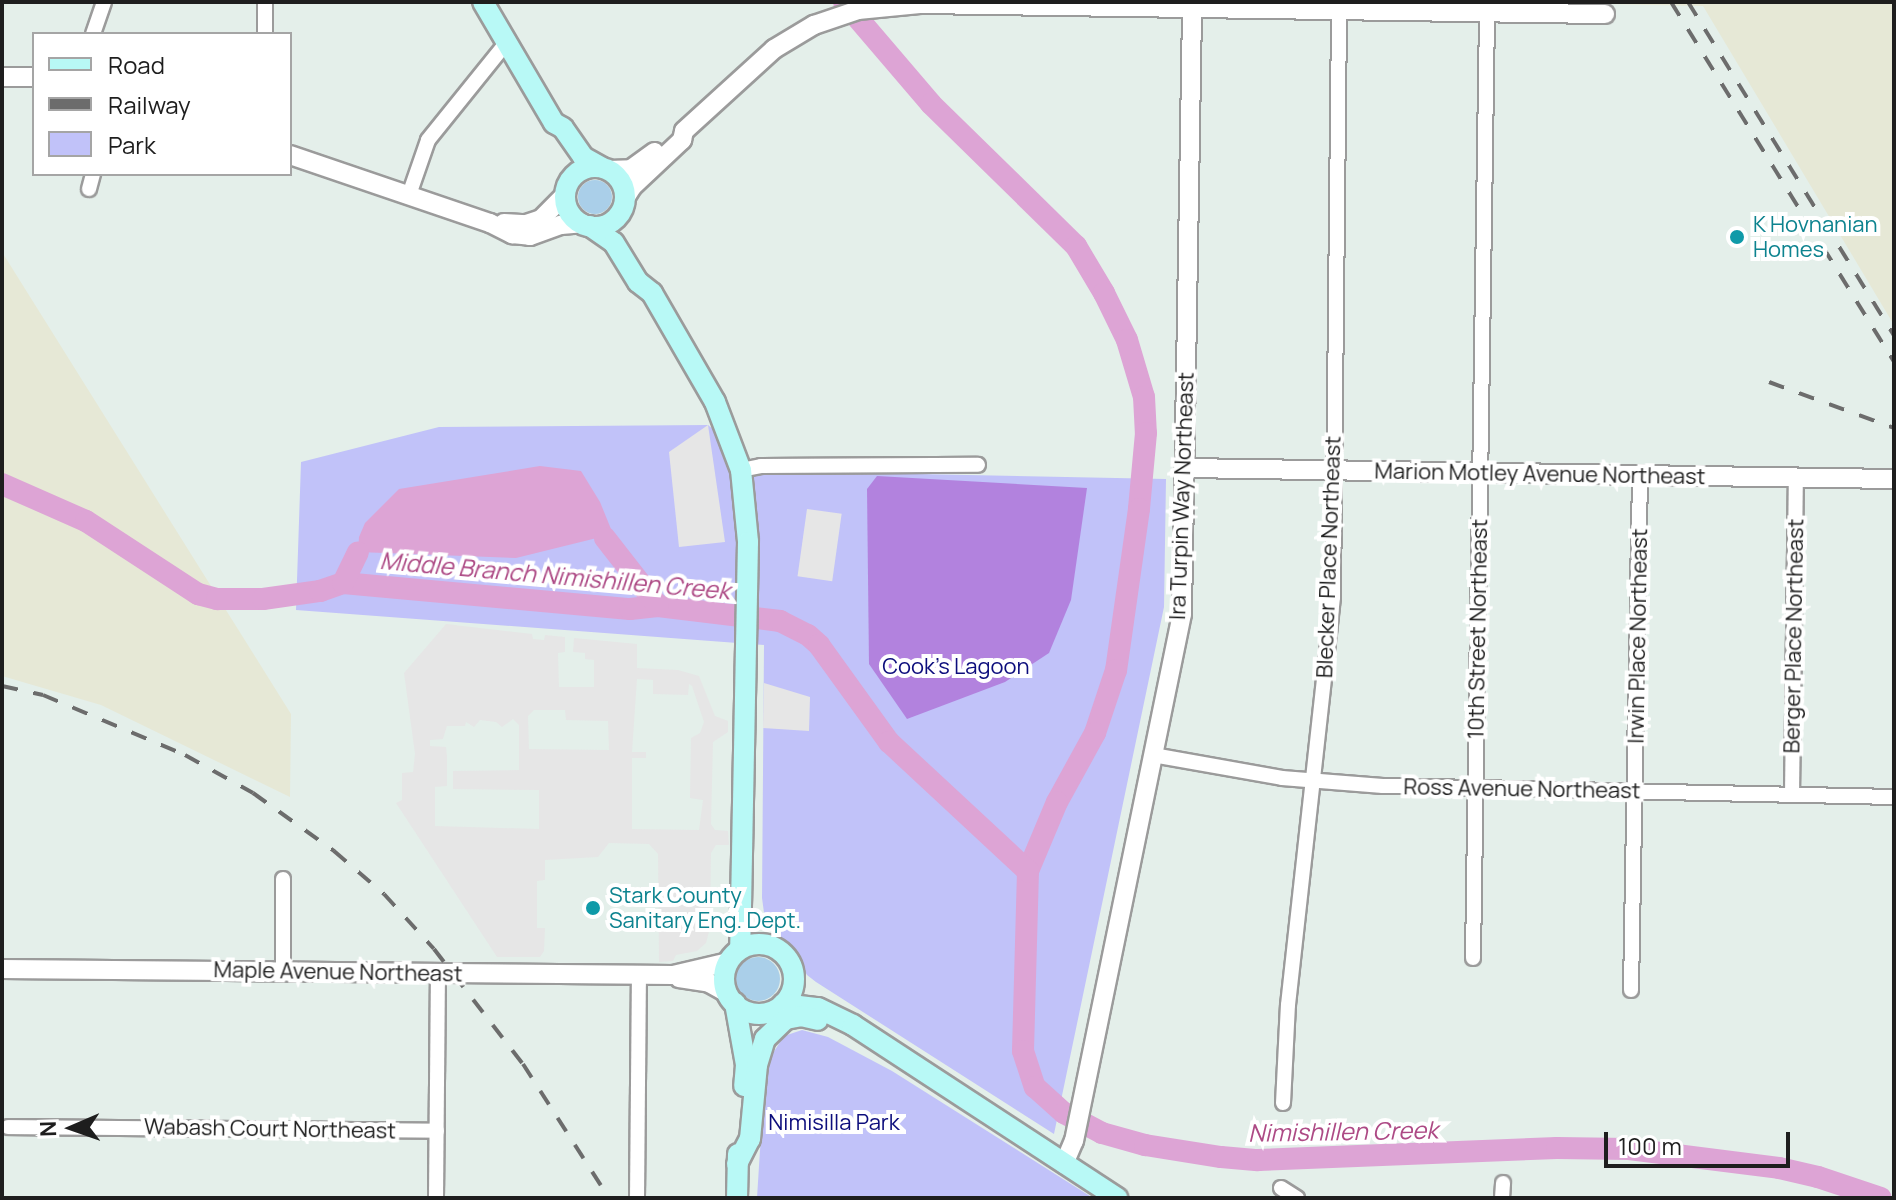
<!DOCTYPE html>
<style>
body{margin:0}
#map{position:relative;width:1896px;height:1200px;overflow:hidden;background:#e4efea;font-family:Manrope,sans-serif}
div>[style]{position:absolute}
.industrial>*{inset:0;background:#e6e8d6}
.grass>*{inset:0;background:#aacfe9}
.round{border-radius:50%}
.park>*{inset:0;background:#c1c2f9}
.pitch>*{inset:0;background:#b282de}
.parking>*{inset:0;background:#e6e6e6;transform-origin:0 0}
.water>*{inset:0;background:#dda4d5}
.river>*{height:22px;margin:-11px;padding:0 11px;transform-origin:11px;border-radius:11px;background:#dda4d5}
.roads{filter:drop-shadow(2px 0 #9b9b9b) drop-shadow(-2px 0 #9b9b9b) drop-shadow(0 2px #9b9b9b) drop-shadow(0 -2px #9b9b9b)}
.minor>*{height:14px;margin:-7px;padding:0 7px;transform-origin:7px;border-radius:7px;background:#fff}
.tertiary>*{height:18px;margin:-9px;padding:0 9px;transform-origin:9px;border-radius:9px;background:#fff}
.secondary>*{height:20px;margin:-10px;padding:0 10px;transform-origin:10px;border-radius:10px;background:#b8f9f6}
.secondary>.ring{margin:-10px;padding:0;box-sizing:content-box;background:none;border:20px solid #b8f9f6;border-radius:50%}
.rail>*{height:4px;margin-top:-2px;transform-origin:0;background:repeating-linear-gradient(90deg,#6c6c6c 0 16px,transparent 0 32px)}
.dots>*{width:22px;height:22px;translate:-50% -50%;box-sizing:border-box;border:4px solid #fff;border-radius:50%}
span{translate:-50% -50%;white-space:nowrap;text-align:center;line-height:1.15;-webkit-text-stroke:8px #fff;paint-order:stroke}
.culture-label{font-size:22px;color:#0d838f}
.left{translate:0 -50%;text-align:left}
.street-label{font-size:22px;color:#1e1e1e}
.park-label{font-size:22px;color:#0c0d7c}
.water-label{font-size:24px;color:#ad4a85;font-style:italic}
.frame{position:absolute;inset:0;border:4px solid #1e1e1e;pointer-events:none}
.legend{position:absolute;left:32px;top:32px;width:260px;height:144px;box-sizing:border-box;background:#fff;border:2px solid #a5a5a5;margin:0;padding:10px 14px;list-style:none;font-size:24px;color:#1e1e1e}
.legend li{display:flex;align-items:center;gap:16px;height:40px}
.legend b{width:40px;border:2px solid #a5a5a5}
.north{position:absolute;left:32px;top:1088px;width:80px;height:80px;-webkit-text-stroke:6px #fff;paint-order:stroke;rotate:268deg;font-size:22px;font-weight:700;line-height:32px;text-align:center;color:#1e1e1e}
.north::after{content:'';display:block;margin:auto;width:28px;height:36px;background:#1e1e1e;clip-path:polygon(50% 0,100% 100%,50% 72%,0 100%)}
.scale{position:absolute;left:1604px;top:1132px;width:186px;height:36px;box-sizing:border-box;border:4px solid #1e1e1e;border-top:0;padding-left:10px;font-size:24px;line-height:28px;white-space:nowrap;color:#1e1e1e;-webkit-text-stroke:6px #fff;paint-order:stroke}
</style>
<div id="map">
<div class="industrial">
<i style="clip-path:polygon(1492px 2px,1894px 2px,1894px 325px,1703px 6px)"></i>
<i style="clip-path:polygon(2px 252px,291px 714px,290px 797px,101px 705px,2px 676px)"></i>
</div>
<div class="grass">
<i class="round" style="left:578px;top:180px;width:34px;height:34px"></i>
<i class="round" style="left:736px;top:957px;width:44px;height:44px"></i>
</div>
<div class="park">
<i style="clip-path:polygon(708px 425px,765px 471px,1166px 479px,1164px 607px,1054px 1134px,816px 982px,807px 975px,793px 949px,765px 920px,762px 898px,764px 645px,296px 610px,301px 462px,439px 427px)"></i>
<i style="clip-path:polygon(802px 1030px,828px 1037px,892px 1071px,1093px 1198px,757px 1198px,763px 1103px,771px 1056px,784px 1036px)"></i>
</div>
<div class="pitch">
<i style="clip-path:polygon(877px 476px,1087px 488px,1071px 600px,1049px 653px,1005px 682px,907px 719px,869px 664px,867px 489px)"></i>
</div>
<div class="parking">
<i style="clip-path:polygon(708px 425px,725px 542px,679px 547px,669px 452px)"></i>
<i style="left:807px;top:509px;width:35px;height:68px;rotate:8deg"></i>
<i style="clip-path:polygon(evenodd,446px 624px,532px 634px,533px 639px,544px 640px,545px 635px,565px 637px,565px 652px,558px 653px,559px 687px,594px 687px,594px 660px,585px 659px,585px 653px,573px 652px,574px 638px,637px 644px,637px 668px,678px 670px,699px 676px,715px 716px,728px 721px,728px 732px,713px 742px,711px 824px,715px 830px,728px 831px,729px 845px,716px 845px,711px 853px,710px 928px,706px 943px,697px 951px,676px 955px,673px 961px,659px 962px,658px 854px,649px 844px,609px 843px,598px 857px,545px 860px,545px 880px,537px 881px,537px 928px,545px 928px,544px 951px,540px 957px,497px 957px,396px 803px,402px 800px,402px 773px,413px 772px,415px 754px,404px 673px,446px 624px,637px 679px,653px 680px,653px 694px,688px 695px,689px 684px,692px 686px,704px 722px,700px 733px,691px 738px,690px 798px,703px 800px,699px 830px,632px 829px,632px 758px,646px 758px,646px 752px,632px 752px,637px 679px,446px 624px,534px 710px,565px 710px,566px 720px,608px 721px,609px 750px,529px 749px,528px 716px,534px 710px,446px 624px,513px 719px,519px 725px,519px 770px,453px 771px,453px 789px,539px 790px,539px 829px,435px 826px,435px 787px,447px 786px,447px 756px,446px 747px,430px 746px,430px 740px,443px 739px,447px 726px,465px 726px,466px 722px,474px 727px,480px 720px,496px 722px,502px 727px,513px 719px)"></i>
<i style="clip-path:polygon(764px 683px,810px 697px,809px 731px,763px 728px)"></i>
</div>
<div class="water">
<i style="clip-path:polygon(540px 466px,581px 471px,600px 502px,613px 534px,516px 558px,358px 552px,359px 537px,365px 523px,399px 489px)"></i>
</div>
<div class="river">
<i style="left:844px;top:2px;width:134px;rotate:49.5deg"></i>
<i style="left:931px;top:104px;width:203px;rotate:44.4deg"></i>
<i style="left:1076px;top:246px;width:55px;rotate:59.2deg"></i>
<i style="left:1104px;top:293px;width:52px;rotate:63.9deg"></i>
<i style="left:1127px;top:340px;width:59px;rotate:73.4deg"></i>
<i style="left:1144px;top:397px;width:36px;rotate:87deg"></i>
<i style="left:1146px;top:433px;width:76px;rotate:95.3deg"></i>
<i style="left:1139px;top:509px;width:163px;rotate:98.1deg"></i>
<i style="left:1116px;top:670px;width:66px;rotate:108.4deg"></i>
<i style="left:1095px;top:733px;width:79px;rotate:118.8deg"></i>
<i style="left:1057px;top:802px;width:75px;rotate:112.8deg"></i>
<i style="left:1028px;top:871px;width:180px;rotate:91.6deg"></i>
<i style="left:1023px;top:1051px;width:38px;rotate:72deg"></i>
<i style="left:1035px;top:1087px;width:39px;rotate:42deg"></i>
<i style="left:1064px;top:1113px;width:43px;rotate:27.8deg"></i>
<i style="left:1102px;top:1133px;width:45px;rotate:15.6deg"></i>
<i style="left:1145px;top:1145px;width:77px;rotate:9deg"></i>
<i style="left:1221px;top:1157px;width:37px;rotate:5deg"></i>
<i style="left:1258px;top:1160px;width:299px;rotate:-2.3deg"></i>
<i style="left:1557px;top:1148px;width:72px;rotate:0.8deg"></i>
<i style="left:1629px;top:1149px;width:151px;rotate:7.2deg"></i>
<i style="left:1779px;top:1168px;width:40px;rotate:13deg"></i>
<i style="left:1818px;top:1177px;width:66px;rotate:18.4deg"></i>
<i style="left:2px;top:484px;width:92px;rotate:23.8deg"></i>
<i style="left:86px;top:521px;width:134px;rotate:33.1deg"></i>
<i style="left:198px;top:594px;width:20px;rotate:15deg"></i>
<i style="left:217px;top:599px;width:46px"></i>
<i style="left:263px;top:599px;width:58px;rotate:-8deg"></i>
<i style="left:320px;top:591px;width:24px;rotate:-19deg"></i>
<i style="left:343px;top:583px;width:288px;rotate:5.2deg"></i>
<i style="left:630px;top:609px;width:28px;rotate:-6deg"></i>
<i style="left:658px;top:606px;width:123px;rotate:7deg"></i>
<i style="left:780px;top:621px;width:31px;rotate:27deg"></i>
<i style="left:808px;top:635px;width:15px;rotate:42deg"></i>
<i style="left:819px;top:645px;width:120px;rotate:54.2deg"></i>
<i style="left:889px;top:742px;width:190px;rotate:42.9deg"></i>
<i style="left:605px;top:538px;width:86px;rotate:52.1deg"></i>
<i style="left:343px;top:583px;width:34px;rotate:-64deg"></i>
</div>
<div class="roads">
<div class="minor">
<i style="left:93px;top:34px;width:34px;rotate:-71deg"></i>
<i style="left:265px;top:34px;width:32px;rotate:-90deg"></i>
<i style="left:89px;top:189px;width:16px;rotate:-75deg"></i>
<i style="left:409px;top:195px;width:58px;rotate:-70.9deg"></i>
<i style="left:428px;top:140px;width:126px;rotate:-51.1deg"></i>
<i style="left:741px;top:470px;width:20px;rotate:-11deg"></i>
<i style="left:761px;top:466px;width:217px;rotate:-0.3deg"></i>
<i style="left:1153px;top:755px;width:131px;rotate:10.1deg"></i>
<i style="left:1282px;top:778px;width:101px;rotate:4.5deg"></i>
<i style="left:1383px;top:786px;width:511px;rotate:1.23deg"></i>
<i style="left:1792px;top:795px;width:318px;rotate:-89.3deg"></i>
<i style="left:1473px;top:958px;width:945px;rotate:-89.15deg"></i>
<i style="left:283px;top:971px;width:92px;rotate:-90deg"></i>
<i style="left:1631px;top:990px;width:515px;rotate:-89deg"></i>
<i style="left:1283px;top:1103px;width:98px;rotate:-87.1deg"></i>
<i style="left:1288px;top:1005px;width:410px;rotate:-83.7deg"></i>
<i style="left:1333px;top:597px;width:587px;rotate:-89.41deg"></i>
<i style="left:8px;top:1127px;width:429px;rotate:0.5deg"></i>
<i style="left:1281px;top:1188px;width:19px;rotate:32deg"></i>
<i style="left:436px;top:1198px;width:225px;rotate:-89.5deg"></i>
<i style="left:637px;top:1198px;width:224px;rotate:-89.5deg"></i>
<i style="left:1502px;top:1198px;width:15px;rotate:-86deg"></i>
</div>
<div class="tertiary">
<i style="left:2px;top:77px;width:32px"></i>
<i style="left:290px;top:155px;width:211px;rotate:18.8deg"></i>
<i style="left:490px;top:223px;width:25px;rotate:27deg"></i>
<i style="left:512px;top:234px;width:18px;rotate:6deg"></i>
<i style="left:530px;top:236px;width:33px;rotate:-20deg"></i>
<i style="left:561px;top:225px;width:21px;rotate:-5deg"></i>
<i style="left:608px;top:170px;width:23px;rotate:-2deg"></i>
<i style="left:631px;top:169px;width:29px;rotate:-36deg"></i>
<i style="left:624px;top:200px;width:15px;rotate:-58deg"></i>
<i style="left:632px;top:187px;width:69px;rotate:-43.2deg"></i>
<i style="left:682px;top:140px;width:9px;rotate:-77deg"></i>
<i style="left:684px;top:131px;width:122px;rotate:-42.3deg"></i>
<i style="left:774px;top:49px;width:47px;rotate:-31deg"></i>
<i style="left:814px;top:25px;width:46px;rotate:-18.8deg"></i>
<i style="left:858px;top:10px;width:62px;rotate:-5.5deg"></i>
<i style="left:920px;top:4px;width:685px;rotate:0.84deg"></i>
<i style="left:504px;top:223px;width:22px;rotate:3deg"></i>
<i style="left:526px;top:224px;width:16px;rotate:-18deg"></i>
<i style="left:541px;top:219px;width:34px;rotate:-45deg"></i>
<i style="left:1185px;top:468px;width:709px;rotate:0.89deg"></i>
<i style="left:2px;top:969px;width:671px;rotate:0.51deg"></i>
<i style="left:673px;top:975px;width:57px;rotate:-13.1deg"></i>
<i style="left:679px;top:978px;width:30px;rotate:9deg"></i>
<i style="left:709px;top:983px;width:21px;rotate:29deg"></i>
<i style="left:1064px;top:1164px;width:25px;rotate:-67deg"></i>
<i style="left:1074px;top:1141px;width:538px;rotate:-78.42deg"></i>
<i style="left:1182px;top:614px;width:606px;rotate:-89.05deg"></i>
</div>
<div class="secondary">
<i style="left:483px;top:2px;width:140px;rotate:59.6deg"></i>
<i style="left:554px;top:123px;width:10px;rotate:29deg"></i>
<i style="left:563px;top:128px;width:35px;rotate:55deg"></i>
<i style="left:583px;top:157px;width:21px;rotate:29deg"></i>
<i class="ring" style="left:565px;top:167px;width:40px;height:40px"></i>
<i style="left:590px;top:226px;width:29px;rotate:35deg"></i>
<i style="left:614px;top:243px;width:46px;rotate:58.4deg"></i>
<i style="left:638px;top:282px;width:18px;rotate:38deg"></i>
<i style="left:652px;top:293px;width:126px;rotate:60deg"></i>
<i style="left:715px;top:402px;width:73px;rotate:69.1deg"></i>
<i style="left:741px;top:470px;width:72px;rotate:84.4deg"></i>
<i style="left:748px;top:542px;width:407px;rotate:91.1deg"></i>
<i class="ring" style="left:724px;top:944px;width:50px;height:50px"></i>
<i style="left:735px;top:1003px;width:63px;rotate:79.9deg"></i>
<i style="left:746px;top:1065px;width:21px;rotate:95deg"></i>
<i style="left:783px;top:1004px;width:35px;rotate:7deg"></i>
<i style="left:818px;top:1008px;width:39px;rotate:26deg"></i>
<i style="left:853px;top:1025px;width:316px;rotate:33.2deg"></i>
<i style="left:737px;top:1164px;width:28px;rotate:-63deg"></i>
<i style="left:750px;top:1139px;width:74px;rotate:-84.6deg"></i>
<i style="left:757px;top:1065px;width:27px;rotate:-73deg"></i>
<i style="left:765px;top:1039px;width:29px;rotate:-44deg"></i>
<i style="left:786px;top:1019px;width:15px;rotate:-11deg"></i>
<i style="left:801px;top:1016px;width:17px;rotate:13deg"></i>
<i style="left:737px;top:1198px;width:44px;rotate:-88.7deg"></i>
</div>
</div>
<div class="rail">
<i style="left:1671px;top:2px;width:423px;rotate:58.2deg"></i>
<i style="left:1688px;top:2px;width:392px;rotate:58.3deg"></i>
<i style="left:1769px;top:382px;width:133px;rotate:20.2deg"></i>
<i style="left:2px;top:686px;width:42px;rotate:12.4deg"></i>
<i style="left:43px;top:695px;width:154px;rotate:22.9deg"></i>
<i style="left:185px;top:755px;width:78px;rotate:29.2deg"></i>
<i style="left:253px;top:793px;width:100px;rotate:35.6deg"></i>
<i style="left:334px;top:851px;width:66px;rotate:40.7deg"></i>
<i style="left:384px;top:894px;width:74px;rotate:47.7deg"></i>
<i style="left:434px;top:949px;width:145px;rotate:52.3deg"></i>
<i style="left:523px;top:1064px;width:159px;rotate:57.3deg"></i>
</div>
<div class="dots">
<i style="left:1737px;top:237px;background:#0f9aa8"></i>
<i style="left:593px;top:908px;background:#0f9aa8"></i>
</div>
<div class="culture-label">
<span class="left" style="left:1753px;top:237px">K Hovnanian<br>Homes</span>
<span class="left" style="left:609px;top:908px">Stark County<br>Sanitary Eng. Dept.</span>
</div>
<div class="street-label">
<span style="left:1540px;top:474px;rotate:1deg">Marion Motley Avenue Northeast</span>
<span style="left:1182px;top:496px;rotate:-88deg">Ira Turpin Way Northeast</span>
<span style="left:1329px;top:557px;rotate:-88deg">Blecker Place Northeast</span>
<span style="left:1478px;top:629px;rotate:-89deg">10th Street Northeast</span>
<span style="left:1638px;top:636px;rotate:-89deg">Irwin Place Northeast</span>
<span style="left:1794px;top:636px;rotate:-89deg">Berger Place Northeast</span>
<span style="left:1522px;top:789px;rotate:1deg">Ross Avenue Northeast</span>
<span style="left:338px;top:972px;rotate:1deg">Maple Avenue Northeast</span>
<span style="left:270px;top:1129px;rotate:1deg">Wabash Court Northeast</span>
</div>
<div class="park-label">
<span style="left:956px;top:667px">Cook's Lagoon</span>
<span style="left:834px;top:1123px">Nimisilla Park</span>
</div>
<div class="water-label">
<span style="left:555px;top:575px;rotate:5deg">Middle Branch Nimishillen Creek</span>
<span style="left:1343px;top:1131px;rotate:-1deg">Nimishillen Creek</span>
</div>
<div class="frame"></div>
<ul class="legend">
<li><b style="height:10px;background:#b8f9f6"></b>Road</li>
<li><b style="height:10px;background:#6c6c6c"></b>Railway</li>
<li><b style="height:22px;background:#c1c2f9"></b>Park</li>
</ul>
<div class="north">N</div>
<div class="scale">100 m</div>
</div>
